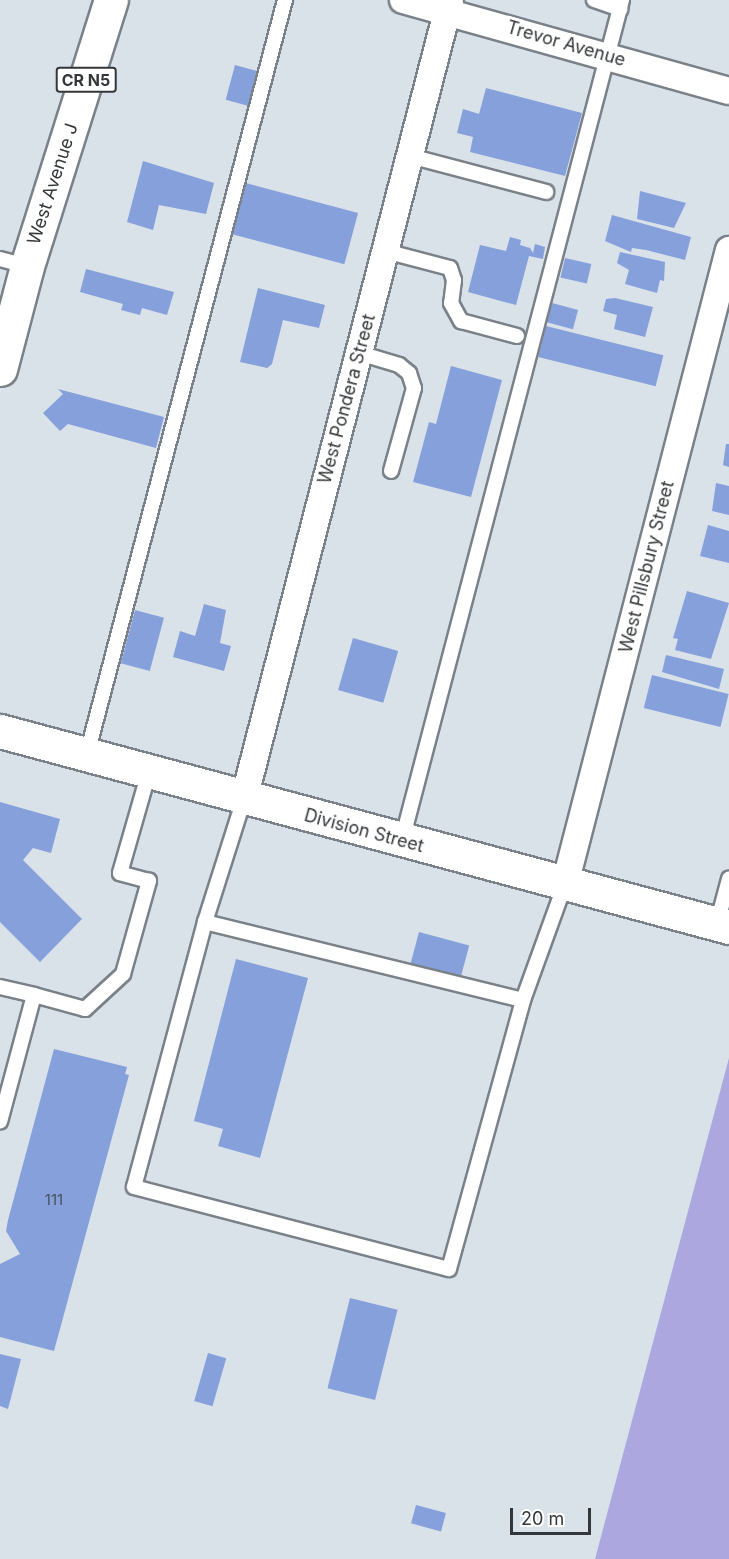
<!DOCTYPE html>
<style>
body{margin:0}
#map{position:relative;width:729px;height:1559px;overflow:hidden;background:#d9e1e9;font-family:Inter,sans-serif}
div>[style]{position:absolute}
.green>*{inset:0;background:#aca8df}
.building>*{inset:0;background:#86a0db;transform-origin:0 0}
.roads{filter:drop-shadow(2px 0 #7a8188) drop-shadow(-2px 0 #7a8188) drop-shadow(0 2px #7a8188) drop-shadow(0 -2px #7a8188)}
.service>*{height:14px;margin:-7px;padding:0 7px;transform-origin:7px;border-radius:7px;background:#fff}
.minor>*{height:26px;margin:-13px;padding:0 13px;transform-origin:13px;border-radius:13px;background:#fff}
.secondary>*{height:33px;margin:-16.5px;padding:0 16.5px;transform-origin:16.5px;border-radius:16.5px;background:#fff}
.primary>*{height:33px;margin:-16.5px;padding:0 16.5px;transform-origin:16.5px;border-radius:16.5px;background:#fff}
span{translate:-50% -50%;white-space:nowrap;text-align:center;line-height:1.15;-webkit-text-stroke:6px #fff;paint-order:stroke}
.number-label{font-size:15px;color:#485162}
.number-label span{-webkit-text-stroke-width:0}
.shield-label span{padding:2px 4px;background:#fff;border:2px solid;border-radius:4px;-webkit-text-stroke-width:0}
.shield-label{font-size:16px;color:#34373a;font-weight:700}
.street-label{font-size:18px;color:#34373a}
.scale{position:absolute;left:510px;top:1508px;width:81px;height:27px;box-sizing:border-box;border:3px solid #34373a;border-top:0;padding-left:8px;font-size:18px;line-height:21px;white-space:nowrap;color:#34373a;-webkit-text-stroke:4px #fff;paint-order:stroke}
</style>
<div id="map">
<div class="green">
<i style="clip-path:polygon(729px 1058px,729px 1559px,595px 1559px)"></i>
</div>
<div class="building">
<i style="left:235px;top:65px;width:23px;height:36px;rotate:15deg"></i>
<i style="clip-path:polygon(486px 88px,582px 113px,565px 176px,470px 152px,473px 137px,457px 133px,463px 109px,479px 114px)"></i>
<i style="clip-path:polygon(143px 161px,214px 183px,206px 214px,159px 205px,153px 230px,127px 222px)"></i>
<i style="left:246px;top:183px;width:116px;height:53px;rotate:15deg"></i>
<i style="clip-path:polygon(640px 191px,686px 203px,674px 228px,637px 219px)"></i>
<i style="clip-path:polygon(612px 215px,691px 237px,685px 260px,646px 250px,632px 248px,631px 252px,605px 241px)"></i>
<i style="clip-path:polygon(510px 237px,521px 240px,520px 245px,530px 248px,533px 253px,535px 244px,545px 247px,543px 259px,529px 256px,516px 305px,468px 292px,480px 245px,506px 251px)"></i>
<i style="clip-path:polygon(620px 252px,665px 262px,664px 281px,660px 280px,657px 293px,625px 284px,629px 270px,617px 263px)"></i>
<i style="left:565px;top:258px;width:27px;height:20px;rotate:13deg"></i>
<i style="clip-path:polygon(86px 269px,174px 292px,167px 315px,142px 308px,140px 315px,121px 310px,123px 304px,80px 292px)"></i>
<i style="clip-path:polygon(258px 288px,325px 305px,319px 328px,283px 320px,272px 364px,267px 368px,240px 362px)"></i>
<i style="clip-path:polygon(615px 298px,653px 307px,645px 337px,614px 329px,617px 315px,603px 311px,606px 299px)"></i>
<i style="left:552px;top:303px;width:27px;height:20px;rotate:15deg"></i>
<i style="left:546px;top:326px;width:121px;height:32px;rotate:14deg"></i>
<i style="clip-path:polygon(451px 366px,502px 380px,471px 497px,413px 482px,429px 422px,436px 424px)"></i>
<i style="clip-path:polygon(58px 389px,164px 417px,156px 448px,68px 424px,60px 431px,43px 413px,63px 394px)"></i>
<i style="clip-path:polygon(726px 444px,729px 444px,729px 467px,723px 465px)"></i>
<i style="clip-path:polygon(716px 483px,729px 486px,729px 515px,712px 511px)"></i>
<i style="clip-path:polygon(708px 525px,729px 531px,729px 563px,700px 556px)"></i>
<i style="clip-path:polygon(687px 591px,729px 603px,711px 659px,675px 650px,678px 639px,673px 638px)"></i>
<i style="clip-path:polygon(204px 604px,226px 610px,220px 643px,231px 646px,224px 671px,173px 657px,180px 631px,195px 636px)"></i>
<i style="left:135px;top:610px;width:30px;height:55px;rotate:15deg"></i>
<i style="left:353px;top:638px;width:47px;height:54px;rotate:16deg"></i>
<i style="clip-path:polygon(666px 655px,724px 669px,719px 689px,662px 672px)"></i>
<i style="left:652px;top:675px;width:79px;height:34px;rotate:14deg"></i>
<i style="clip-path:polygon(0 802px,60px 819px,51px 853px,33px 848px,23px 860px,82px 919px,40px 962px,0 922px)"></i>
<i style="left:419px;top:932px;width:52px;height:37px;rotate:15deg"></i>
<i style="clip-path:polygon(236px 959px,308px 978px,260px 1158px,218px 1146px,223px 1129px,194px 1121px)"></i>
<i style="clip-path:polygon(54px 1049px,127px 1067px,125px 1074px,129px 1075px,54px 1351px,0 1337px,0 1264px,20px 1254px,6px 1231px,8px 1220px)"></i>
<i style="left:350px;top:1298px;width:49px;height:93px;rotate:14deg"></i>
<i style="left:208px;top:1353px;width:19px;height:50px;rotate:16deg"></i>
<i style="clip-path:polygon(0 1354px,21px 1359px,8px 1409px,0 1406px)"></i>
<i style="left:416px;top:1505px;width:31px;height:19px;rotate:15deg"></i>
</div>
<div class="roads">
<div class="service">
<i style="left:594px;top:0;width:28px;rotate:19deg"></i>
<i style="left:410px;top:156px;width:141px;rotate:14.8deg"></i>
<i style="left:385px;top:251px;width:67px;rotate:14.7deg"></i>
<i style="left:450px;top:268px;width:13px;rotate:72deg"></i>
<i style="left:454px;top:280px;width:23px;rotate:97deg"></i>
<i style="left:451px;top:303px;width:21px;rotate:61deg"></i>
<i style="left:461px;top:321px;width:58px;rotate:15deg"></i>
<i style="left:0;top:259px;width:28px;rotate:15deg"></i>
<i style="left:359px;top:353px;width:42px;rotate:16.7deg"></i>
<i style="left:399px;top:365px;width:13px;rotate:39deg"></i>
<i style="left:409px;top:373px;width:16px;rotate:72deg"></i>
<i style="left:414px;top:388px;width:86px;rotate:105.5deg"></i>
<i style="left:87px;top:754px;width:780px;rotate:-75.29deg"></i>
<i style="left:244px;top:799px;width:129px;rotate:107.6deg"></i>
<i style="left:205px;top:922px;width:274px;rotate:105deg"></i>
<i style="left:134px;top:1187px;width:325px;rotate:14.6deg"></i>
<i style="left:449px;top:1269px;width:279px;rotate:-74.6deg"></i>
<i style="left:523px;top:1000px;width:123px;rotate:-70.1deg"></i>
<i style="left:402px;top:840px;width:868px;rotate:-75.32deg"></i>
<i style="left:205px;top:922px;width:327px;rotate:13.8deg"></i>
<i style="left:717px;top:924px;width:47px;rotate:-75.1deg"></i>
<i style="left:0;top:987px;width:35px;rotate:13deg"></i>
<i style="left:34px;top:995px;width:131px;rotate:105deg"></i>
<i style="left:34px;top:995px;width:53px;rotate:15.4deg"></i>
<i style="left:85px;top:1009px;width:52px;rotate:-42.6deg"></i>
<i style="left:123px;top:974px;width:97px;rotate:-74.4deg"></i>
<i style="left:149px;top:881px;width:30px;rotate:-165deg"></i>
<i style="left:120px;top:873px;width:105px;rotate:-74deg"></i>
</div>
<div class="minor">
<i style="left:403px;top:0;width:338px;rotate:15.6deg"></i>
<i style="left:244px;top:799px;width:825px;rotate:-75.54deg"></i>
<i style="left:565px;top:884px;width:655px;rotate:-75.5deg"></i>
</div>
<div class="secondary">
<i style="left:0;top:731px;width:755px;rotate:15.05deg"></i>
</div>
<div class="primary">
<i style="left:0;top:369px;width:106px;rotate:-75.3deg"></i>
<i style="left:27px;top:266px;width:279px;rotate:-72.5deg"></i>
</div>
</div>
<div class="number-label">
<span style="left:54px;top:1200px">111</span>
</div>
<div class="shield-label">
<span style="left:86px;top:80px">CR N5</span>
</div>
<div class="street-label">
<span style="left:566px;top:44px;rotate:16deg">Trevor Avenue</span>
<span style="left:53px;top:184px;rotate:-72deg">West Avenue J</span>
<span style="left:347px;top:399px;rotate:-75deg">West Pondera Street</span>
<span style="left:647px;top:567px;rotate:-76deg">West Pillsbury Street</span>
<span style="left:364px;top:831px;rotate:15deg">Division Street</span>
</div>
<div class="scale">20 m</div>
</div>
